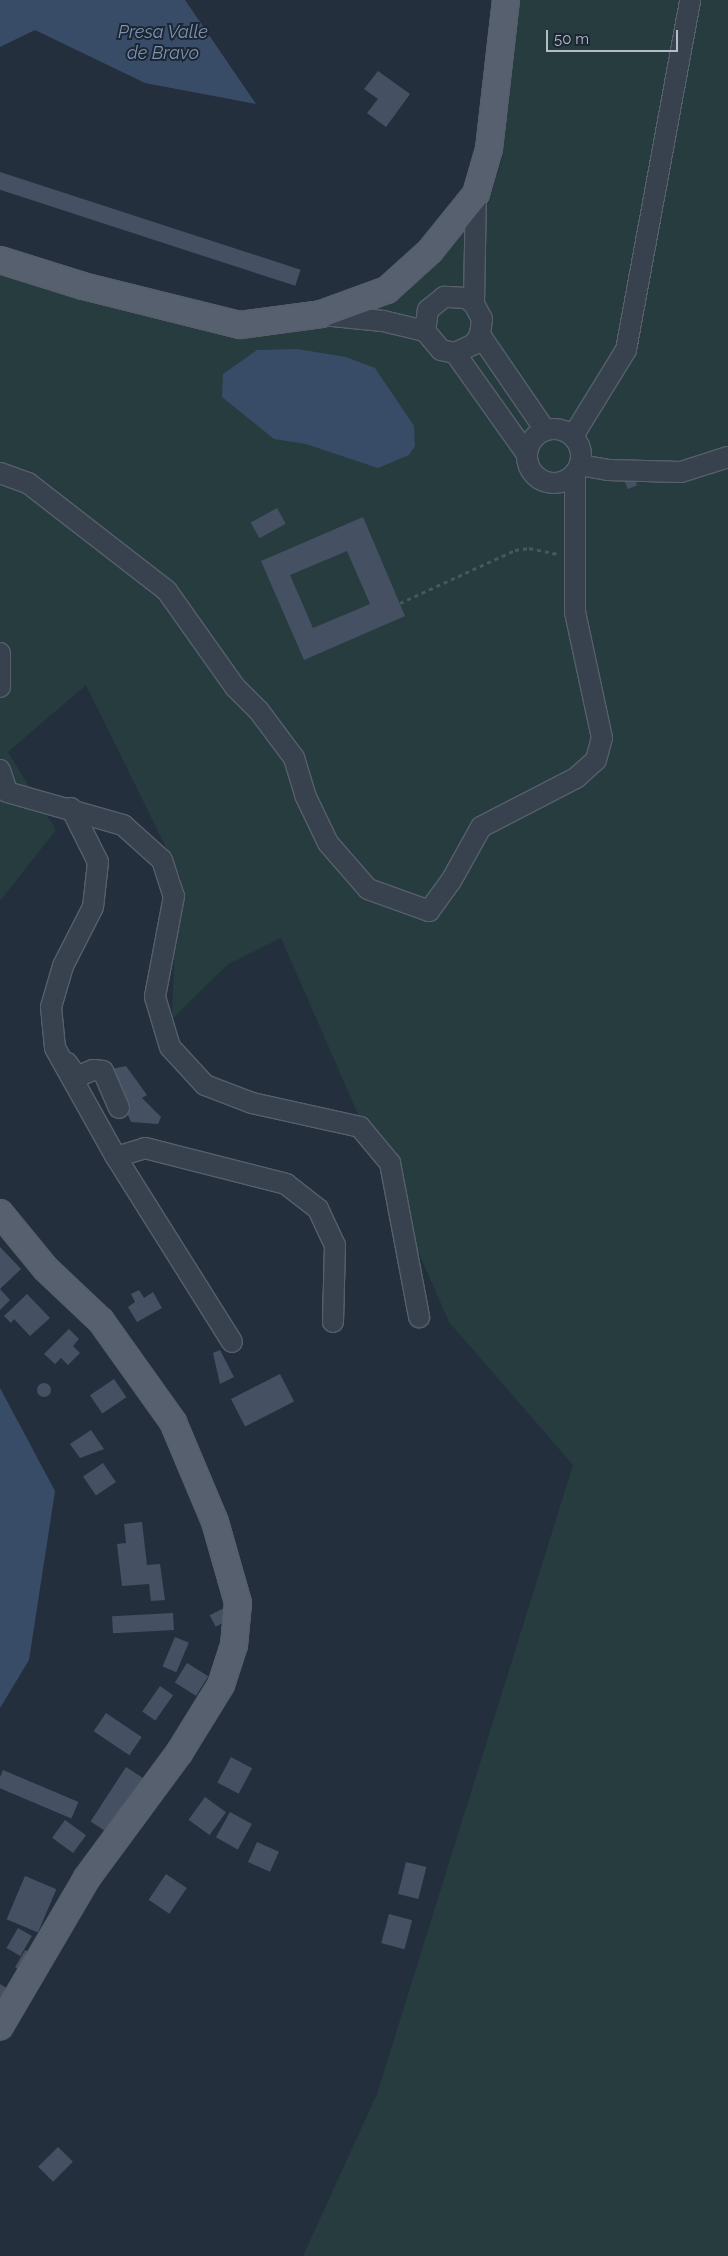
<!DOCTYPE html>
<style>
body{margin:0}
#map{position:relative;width:728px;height:2256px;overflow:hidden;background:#242f3e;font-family:Raleway,sans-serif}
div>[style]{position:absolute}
.green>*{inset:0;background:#263c3f}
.water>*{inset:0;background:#394c67}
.building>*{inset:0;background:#455162;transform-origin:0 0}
.round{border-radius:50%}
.path>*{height:3px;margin-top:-1.5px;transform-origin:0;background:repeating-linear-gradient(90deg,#44595c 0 4px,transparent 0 8px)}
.roads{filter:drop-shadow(1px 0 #565f6c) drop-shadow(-1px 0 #565f6c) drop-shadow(0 1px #565f6c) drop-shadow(0 -1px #565f6c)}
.minor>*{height:20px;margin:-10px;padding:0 10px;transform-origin:10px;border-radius:10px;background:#38414e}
.minor>.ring{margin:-10px;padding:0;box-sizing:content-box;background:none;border:20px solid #38414e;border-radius:50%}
.major>*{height:26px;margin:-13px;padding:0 13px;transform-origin:13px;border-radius:13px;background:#56606e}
span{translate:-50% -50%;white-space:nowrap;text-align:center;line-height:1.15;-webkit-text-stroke:4px #1d2633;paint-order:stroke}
.water-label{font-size:18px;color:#7c92b1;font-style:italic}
.scale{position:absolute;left:546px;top:30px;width:132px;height:22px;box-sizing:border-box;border:2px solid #b4bcc9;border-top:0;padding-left:6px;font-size:15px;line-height:18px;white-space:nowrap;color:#b4bcc9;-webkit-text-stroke:4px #1d2633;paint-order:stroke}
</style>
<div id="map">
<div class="green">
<i style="clip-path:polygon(519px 0,728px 0,728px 2256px,303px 2256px,377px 2094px,573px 1465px,449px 1322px,281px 938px,227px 965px,172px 1019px,176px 906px,181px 878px,86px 685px,8px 752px,56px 830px,0 901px,0 269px,241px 333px,437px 259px,488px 204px,502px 159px)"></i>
</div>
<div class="water">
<i style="clip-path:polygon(0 0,185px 0,256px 104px,145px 83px,35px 30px,0 47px)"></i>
<i style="clip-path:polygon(297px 349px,346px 357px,375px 368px,414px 426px,415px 446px,409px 455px,378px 468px,306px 444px,274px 439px,222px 397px,223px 374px,257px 350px)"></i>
<i style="clip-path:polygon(0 1388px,55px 1491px,29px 1660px,0 1708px)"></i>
</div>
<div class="building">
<i style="clip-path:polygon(378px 71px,410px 94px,386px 127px,367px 113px,378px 99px,364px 89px)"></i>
<i style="left:0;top:172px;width:316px;height:17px;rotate:18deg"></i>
<i style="left:633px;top:476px;width:10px;height:10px;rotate:66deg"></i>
<i style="left:277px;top:508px;width:18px;height:30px;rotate:61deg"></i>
<i style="clip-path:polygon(evenodd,363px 517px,405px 616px,304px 660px,261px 561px,363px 517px,347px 551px,370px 604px,313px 628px,290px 575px,347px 551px)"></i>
<i style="clip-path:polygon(126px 1066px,147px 1095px,142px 1098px,161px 1117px,158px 1124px,131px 1122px,107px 1070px)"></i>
<i style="clip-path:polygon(0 1247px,21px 1269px,0 1289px)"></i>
<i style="clip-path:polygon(0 1289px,10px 1300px,0 1310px)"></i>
<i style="clip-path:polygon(139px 1290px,144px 1298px,153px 1292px,162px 1308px,137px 1322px,128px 1307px,135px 1302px,131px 1294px)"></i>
<i style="clip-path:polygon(27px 1294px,50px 1318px,30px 1336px,14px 1319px,11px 1323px,4px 1316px)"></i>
<i style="clip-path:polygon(69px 1329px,79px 1339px,73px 1346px,80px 1353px,68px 1365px,61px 1358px,55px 1364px,44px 1354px)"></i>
<i style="clip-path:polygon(220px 1350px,234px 1377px,220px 1384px,213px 1353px)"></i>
<i style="left:280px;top:1374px;width:31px;height:55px;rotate:63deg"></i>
<i style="left:114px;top:1379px;width:22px;height:29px;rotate:56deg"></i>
<i class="round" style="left:37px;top:1383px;width:14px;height:14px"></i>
<i style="clip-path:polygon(91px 1430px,104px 1449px,80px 1458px,70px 1444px)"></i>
<i style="left:103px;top:1463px;width:23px;height:24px;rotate:56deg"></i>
<i style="clip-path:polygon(142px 1522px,147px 1565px,160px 1564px,165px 1600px,151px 1601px,149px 1584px,122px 1586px,117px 1544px,126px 1543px,124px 1524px)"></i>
<i style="left:224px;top:1608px;width:13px;height:16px;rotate:63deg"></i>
<i style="left:173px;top:1613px;width:17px;height:61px;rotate:87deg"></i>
<i style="left:175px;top:1637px;width:15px;height:32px;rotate:23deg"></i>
<i style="left:187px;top:1663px;width:25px;height:23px;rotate:32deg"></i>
<i style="left:160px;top:1686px;width:16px;height:31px;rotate:35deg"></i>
<i style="left:106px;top:1713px;width:43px;height:22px;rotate:34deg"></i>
<i style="left:231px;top:1757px;width:24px;height:29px;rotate:28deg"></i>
<i style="left:126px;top:1767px;width:24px;height:65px;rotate:33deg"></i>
<i style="left:3px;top:1770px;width:82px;height:18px;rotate:23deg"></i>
<i style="left:205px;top:1797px;width:26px;height:28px;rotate:36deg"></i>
<i style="left:230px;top:1812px;width:25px;height:29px;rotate:29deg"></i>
<i style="left:65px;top:1820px;width:26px;height:22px;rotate:36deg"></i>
<i style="left:257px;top:1842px;width:24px;height:22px;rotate:24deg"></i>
<i style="left:406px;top:1862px;width:21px;height:33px;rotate:14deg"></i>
<i style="left:166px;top:1874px;width:25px;height:31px;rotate:34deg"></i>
<i style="left:25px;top:1876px;width:34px;height:47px;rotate:23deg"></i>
<i style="left:389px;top:1914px;width:24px;height:30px;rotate:15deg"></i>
<i style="left:18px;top:1928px;width:16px;height:23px;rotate:30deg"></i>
<i style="left:25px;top:1950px;width:14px;height:20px;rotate:30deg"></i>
<i style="clip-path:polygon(0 1984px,10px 1990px,0 2006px)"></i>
<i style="left:58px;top:2147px;width:21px;height:28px;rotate:45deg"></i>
</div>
<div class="path">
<i style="left:400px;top:603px;width:127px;rotate:-24.7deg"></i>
<i style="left:515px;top:550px;width:14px;rotate:-8deg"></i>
<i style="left:529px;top:548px;width:29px;rotate:12deg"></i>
</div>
<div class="roads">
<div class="minor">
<i style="left:474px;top:304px;width:110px;rotate:-89deg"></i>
<i style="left:323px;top:315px;width:60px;rotate:5.7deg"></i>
<i style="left:383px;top:321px;width:43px;rotate:13.4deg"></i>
<i style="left:425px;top:331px;width:25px;rotate:50deg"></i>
<i style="left:441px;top:350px;width:14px;rotate:12deg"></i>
<i style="left:455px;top:353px;width:21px;rotate:-25deg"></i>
<i style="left:474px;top:344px;width:11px;rotate:-56deg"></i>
<i style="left:480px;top:335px;width:16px;rotate:-83deg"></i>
<i style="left:482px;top:319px;width:17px;rotate:-118deg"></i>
<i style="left:474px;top:304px;width:10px;rotate:-143deg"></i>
<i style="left:466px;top:298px;width:22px;rotate:-177deg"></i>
<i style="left:444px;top:297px;width:21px;rotate:141deg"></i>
<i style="left:428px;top:310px;width:21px;rotate:98deg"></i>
<i style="left:480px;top:335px;width:115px;rotate:55.6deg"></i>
<i style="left:455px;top:353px;width:123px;rotate:54.6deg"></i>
<i class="ring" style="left:527px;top:429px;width:34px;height:34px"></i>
<i style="left:573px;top:436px;width:101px;rotate:-58.4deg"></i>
<i style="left:626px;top:350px;width:356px;rotate:-79.6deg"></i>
<i style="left:580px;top:465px;width:28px;rotate:10deg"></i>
<i style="left:608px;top:470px;width:73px;rotate:1.6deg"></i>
<i style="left:681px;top:472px;width:49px;rotate:-17.7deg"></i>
<i style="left:0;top:473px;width:30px;rotate:20deg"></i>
<i style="left:28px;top:483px;width:176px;rotate:37.8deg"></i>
<i style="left:167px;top:591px;width:118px;rotate:54.7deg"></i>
<i style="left:235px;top:687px;width:34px;rotate:45deg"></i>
<i style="left:259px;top:711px;width:59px;rotate:53.3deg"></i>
<i style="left:294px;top:758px;width:39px;rotate:73deg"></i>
<i style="left:305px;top:795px;width:53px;rotate:64.4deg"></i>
<i style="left:328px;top:843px;width:61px;rotate:49deg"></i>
<i style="left:368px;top:889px;width:65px;rotate:19.8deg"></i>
<i style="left:429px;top:911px;width:37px;rotate:-54deg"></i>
<i style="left:451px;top:881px;width:62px;rotate:-60.9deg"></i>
<i style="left:481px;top:827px;width:107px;rotate:-27.3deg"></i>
<i style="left:576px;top:778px;width:27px;rotate:-42deg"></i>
<i style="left:596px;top:760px;width:23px;rotate:-75deg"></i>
<i style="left:602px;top:738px;width:129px;rotate:-102.1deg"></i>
<i style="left:575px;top:612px;width:138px;rotate:-90deg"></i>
<i style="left:0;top:653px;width:34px;rotate:90deg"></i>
<i style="left:0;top:770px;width:23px;rotate:72deg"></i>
<i style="left:7px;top:792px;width:121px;rotate:15.9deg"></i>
<i style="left:123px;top:825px;width:52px;rotate:41.9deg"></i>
<i style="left:162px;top:860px;width:38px;rotate:72deg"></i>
<i style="left:174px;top:896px;width:103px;rotate:100.7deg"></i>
<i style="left:155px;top:997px;width:52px;rotate:73.3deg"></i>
<i style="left:170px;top:1047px;width:52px;rotate:47.4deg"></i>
<i style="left:205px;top:1085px;width:50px;rotate:21deg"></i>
<i style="left:252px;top:1103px;width:111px;rotate:12.5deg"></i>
<i style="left:360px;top:1127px;width:47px;rotate:50.2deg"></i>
<i style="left:390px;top:1163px;width:157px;rotate:79.3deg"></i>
<i style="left:71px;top:808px;width:60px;rotate:63.4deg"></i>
<i style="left:98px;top:862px;width:45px;rotate:96.3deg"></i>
<i style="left:93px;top:907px;width:66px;rotate:117deg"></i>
<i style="left:63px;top:966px;width:43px;rotate:106.3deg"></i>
<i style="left:51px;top:1007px;width:41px;rotate:84.4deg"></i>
<i style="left:55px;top:1048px;width:125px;rotate:60.8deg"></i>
<i style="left:116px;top:1157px;width:218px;rotate:57.9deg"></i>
<i style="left:67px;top:1063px;width:17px;rotate:54deg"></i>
<i style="left:77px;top:1077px;width:17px;rotate:-24deg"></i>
<i style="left:93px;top:1070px;width:10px;rotate:6deg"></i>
<i style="left:103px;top:1071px;width:40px;rotate:66.6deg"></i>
<i style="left:116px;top:1157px;width:30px;rotate:-17deg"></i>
<i style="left:145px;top:1148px;width:146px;rotate:14.3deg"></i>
<i style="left:286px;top:1184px;width:41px;rotate:38deg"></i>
<i style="left:318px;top:1209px;width:40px;rotate:65deg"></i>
<i style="left:335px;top:1245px;width:77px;rotate:91.5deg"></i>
</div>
<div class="major">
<i style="left:0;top:260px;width:87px;rotate:17.4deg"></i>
<i style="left:83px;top:286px;width:162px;rotate:14deg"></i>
<i style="left:240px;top:325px;width:82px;rotate:-7.7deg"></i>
<i style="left:321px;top:314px;width:70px;rotate:-20deg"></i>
<i style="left:387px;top:290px;width:58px;rotate:-42.2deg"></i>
<i style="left:430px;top:251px;width:73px;rotate:-51.1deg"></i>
<i style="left:476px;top:194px;width:47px;rotate:-73.9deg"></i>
<i style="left:489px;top:149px;width:150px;rotate:-83.5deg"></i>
<i style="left:0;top:1213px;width:72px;rotate:50.6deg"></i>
<i style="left:46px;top:1269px;width:76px;rotate:43.4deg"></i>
<i style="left:101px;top:1321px;width:124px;rotate:54.5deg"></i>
<i style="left:173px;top:1422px;width:108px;rotate:67.2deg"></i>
<i style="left:215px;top:1522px;width:84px;rotate:74.1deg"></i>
<i style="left:238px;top:1603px;width:42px;rotate:95.4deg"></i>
<i style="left:234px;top:1645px;width:42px;rotate:108deg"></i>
<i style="left:221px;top:1685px;width:80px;rotate:121.7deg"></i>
<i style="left:179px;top:1753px;width:155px;rotate:126.4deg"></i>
<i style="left:87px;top:1878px;width:172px;rotate:120.4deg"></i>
</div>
</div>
<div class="water-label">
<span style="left:163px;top:43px">Presa Valle<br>de Bravo</span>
</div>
<div class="scale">50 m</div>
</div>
